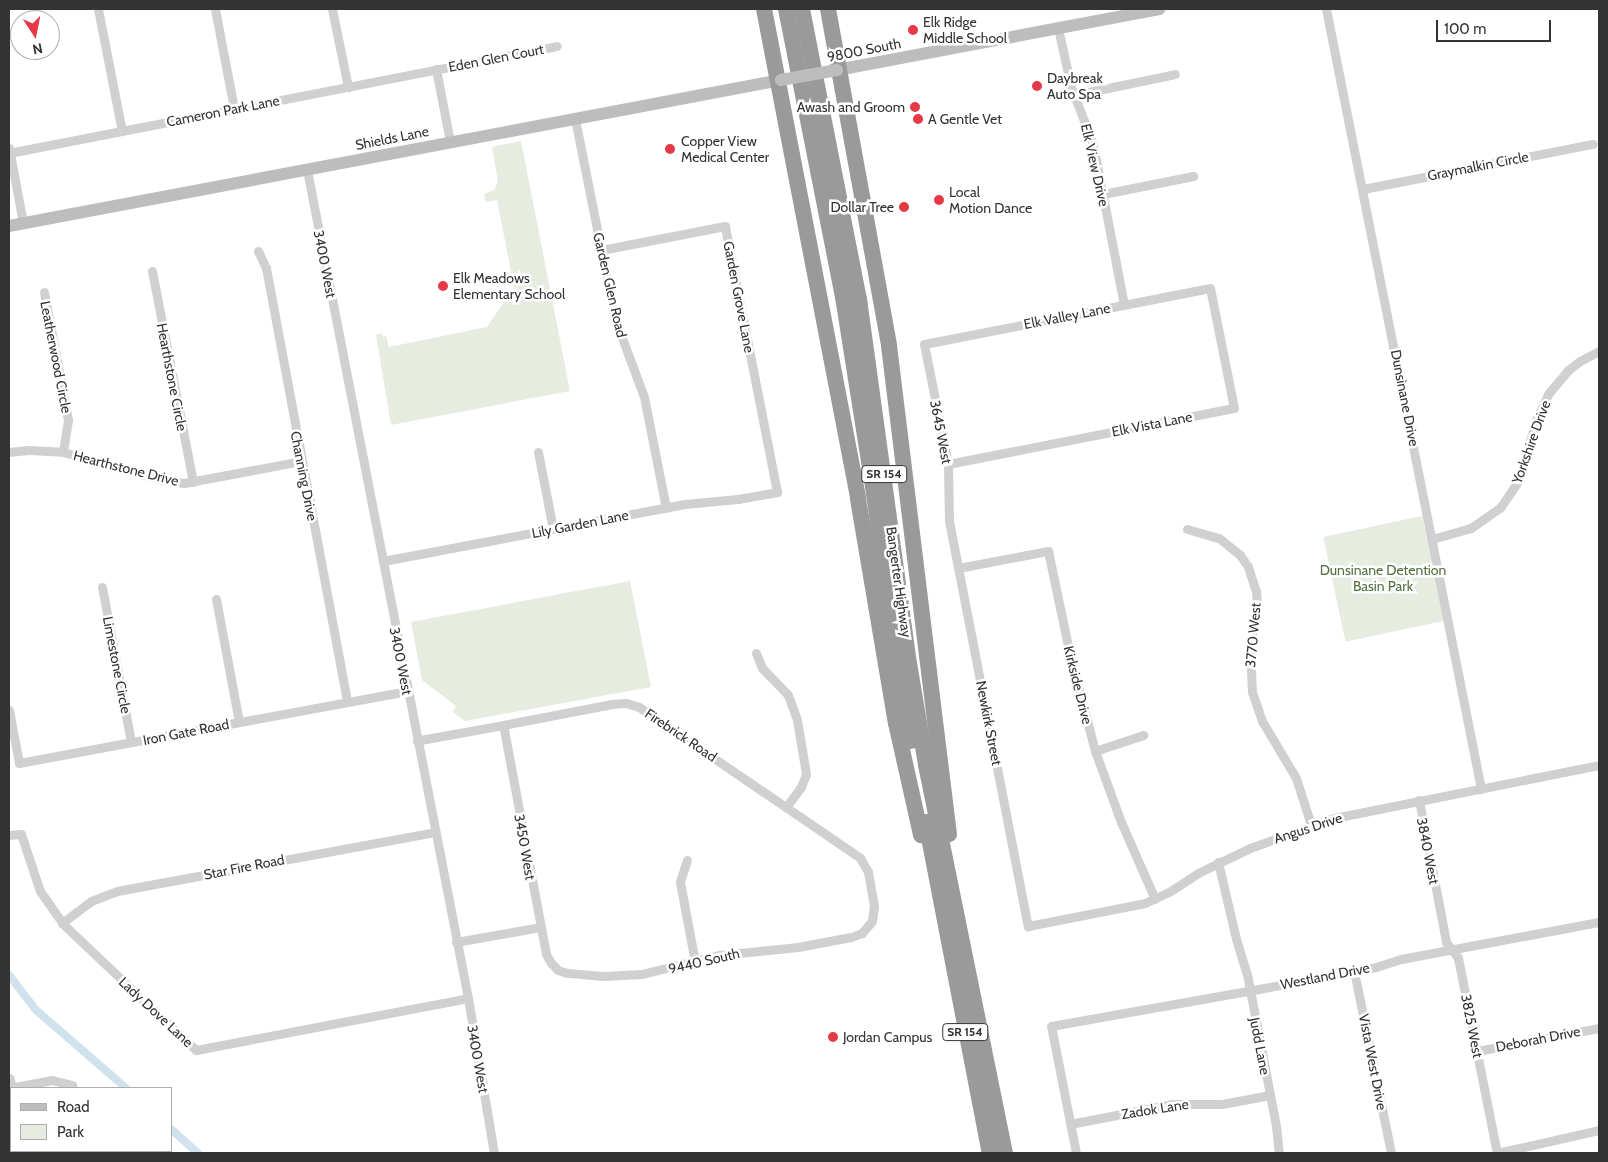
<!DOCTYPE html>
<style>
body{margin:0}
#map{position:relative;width:1608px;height:1162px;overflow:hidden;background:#fff;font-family:Cabin,sans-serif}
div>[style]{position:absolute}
.green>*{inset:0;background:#e6ecdf;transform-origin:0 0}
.canal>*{height:8px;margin:-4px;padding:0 4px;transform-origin:4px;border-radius:4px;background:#cfe2ee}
.minor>*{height:9px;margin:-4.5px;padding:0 4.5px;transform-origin:4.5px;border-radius:4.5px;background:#d0d0d0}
.tertiary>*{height:11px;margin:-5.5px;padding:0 5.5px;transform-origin:5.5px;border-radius:5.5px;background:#d0d0d0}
.secondary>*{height:12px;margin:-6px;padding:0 6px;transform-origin:6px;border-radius:6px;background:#bdbdbd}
.motorway>*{height:16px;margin:-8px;padding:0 8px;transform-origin:8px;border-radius:8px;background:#9a9a9a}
.secondary-bridge>*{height:12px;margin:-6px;padding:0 6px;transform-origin:6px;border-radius:6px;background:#bdbdbd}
.dots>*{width:14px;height:14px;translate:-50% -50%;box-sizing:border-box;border:2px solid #fff;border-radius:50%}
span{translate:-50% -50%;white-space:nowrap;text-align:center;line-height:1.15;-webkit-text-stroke:5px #fff;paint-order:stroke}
.shield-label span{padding:1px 4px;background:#fff;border:1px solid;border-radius:4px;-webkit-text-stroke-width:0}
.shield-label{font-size:12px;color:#333;font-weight:700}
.poi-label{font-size:14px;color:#333}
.left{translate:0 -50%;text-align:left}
.right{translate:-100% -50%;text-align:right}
.street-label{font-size:14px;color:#333}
.park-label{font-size:14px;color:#56703f}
.frame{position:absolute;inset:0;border:10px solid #333;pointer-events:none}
.legend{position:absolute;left:10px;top:1087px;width:162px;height:65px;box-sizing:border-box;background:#fff;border:1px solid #adadad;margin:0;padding:6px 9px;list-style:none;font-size:15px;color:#333}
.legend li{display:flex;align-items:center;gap:10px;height:25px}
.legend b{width:25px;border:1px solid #adadad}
.north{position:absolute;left:10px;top:10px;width:50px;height:50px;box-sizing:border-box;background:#fff;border:1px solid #adadad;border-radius:50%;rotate:169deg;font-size:14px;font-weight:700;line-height:20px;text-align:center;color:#333}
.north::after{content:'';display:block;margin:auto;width:18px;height:22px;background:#e63946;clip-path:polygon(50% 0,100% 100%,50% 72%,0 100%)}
.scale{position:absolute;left:1436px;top:20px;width:115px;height:22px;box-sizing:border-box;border:2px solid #333;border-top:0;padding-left:6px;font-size:15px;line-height:18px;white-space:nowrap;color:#333;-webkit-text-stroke:4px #fff;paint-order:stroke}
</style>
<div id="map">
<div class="green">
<i style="clip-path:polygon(521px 141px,570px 391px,391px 425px,376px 335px,382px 333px,383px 337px,386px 336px,389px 347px,487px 327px,514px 287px,497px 200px,486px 202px,484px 194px,494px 190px,498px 182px,492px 147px)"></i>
<i style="left:1422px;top:516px;width:107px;height:101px;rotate:78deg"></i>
<i style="clip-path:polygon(630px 581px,651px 687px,465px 721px,453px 712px,456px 706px,422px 680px,411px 622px)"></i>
</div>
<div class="canal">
<i style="left:9px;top:975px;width:44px;rotate:52.4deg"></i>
<i style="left:36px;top:1010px;width:119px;rotate:40.9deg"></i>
<i style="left:171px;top:1129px;width:36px;rotate:42deg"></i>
</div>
<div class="minor">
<i style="left:98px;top:9px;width:124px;rotate:78.9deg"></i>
<i style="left:215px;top:9px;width:102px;rotate:79.2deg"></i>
<i style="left:332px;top:9px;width:80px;rotate:78.4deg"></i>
<i style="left:1326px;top:9px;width:795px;rotate:78.76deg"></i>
<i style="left:1058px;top:28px;width:60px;rotate:77.6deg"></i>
<i style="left:1071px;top:87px;width:61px;rotate:68.9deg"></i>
<i style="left:1093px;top:144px;width:164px;rotate:79.1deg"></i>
<i style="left:436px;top:69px;width:74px;rotate:79.1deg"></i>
<i style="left:1074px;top:95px;width:103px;rotate:-11.7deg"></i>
<i style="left:575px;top:119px;width:204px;rotate:78.7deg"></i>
<i style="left:615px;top:319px;width:83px;rotate:69.6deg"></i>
<i style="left:644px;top:397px;width:113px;rotate:78.8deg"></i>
<i style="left:9px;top:148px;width:76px;rotate:79.4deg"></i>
<i style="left:9px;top:153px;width:558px;rotate:-11.05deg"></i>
<i style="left:307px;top:170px;width:844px;rotate:79deg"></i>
<i style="left:468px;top:998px;width:157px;rotate:80.5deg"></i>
<i style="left:1363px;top:189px;width:234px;rotate:-11.1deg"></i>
<i style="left:1103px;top:194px;width:92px;rotate:-11.3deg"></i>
<i style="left:258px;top:251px;width:19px;rotate:65deg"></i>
<i style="left:266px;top:268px;width:441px;rotate:79.4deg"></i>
<i style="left:152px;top:271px;width:215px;rotate:79deg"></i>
<i style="left:44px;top:292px;width:130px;rotate:79.4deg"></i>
<i style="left:68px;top:420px;width:32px;rotate:99deg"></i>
<i style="left:9px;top:452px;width:19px;rotate:-6deg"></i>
<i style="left:28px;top:450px;width:35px;rotate:3deg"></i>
<i style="left:63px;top:452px;width:103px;rotate:15.8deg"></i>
<i style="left:162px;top:480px;width:22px;rotate:8deg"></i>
<i style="left:184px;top:483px;width:120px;rotate:-10.6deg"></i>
<i style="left:538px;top:452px;width:78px;rotate:79deg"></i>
<i style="left:948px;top:464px;width:291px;rotate:-11.1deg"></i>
<i style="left:1234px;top:408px;width:122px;rotate:-101.3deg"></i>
<i style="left:1210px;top:288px;width:291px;rotate:168.9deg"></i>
<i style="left:924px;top:344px;width:122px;rotate:78.7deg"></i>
<i style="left:948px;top:464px;width:57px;rotate:89deg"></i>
<i style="left:949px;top:521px;width:413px;rotate:79deg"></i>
<i style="left:1028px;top:926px;width:119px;rotate:-11.1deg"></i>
<i style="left:1145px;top:903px;width:26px;rotate:-25deg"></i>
<i style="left:1169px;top:892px;width:35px;rotate:-33deg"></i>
<i style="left:1198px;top:873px;width:58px;rotate:-25.7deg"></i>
<i style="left:1250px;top:848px;width:89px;rotate:-19.7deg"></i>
<i style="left:1334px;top:818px;width:270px;rotate:-11.3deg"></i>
<i style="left:1187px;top:529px;width:33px;rotate:16deg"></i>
<i style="left:1219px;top:538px;width:27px;rotate:39deg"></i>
<i style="left:1240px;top:555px;width:14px;rotate:56deg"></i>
<i style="left:1248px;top:567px;width:25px;rotate:72deg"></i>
<i style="left:1256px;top:591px;width:13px;rotate:86deg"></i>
<i style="left:1257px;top:604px;width:45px;rotate:99deg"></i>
<i style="left:1250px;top:648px;width:44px;rotate:87.4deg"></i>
<i style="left:1252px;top:692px;width:31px;rotate:71deg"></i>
<i style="left:1262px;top:721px;width:66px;rotate:59.2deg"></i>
<i style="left:1296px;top:778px;width:49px;rotate:72.3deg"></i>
<i style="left:1432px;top:539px;width:41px;rotate:-15.8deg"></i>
<i style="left:1471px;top:528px;width:35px;rotate:-35deg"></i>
<i style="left:1500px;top:508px;width:30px;rotate:-56deg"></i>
<i style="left:1517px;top:483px;width:68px;rotate:-72.9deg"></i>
<i style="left:1537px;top:418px;width:26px;rotate:-65deg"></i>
<i style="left:1548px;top:394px;width:30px;rotate:-50deg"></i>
<i style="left:1567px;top:371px;width:16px;rotate:-38deg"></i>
<i style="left:1580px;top:361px;width:21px;rotate:-28deg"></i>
<i style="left:383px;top:561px;width:307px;rotate:-10.7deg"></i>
<i style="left:685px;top:504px;width:53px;rotate:-5.4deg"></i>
<i style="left:738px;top:499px;width:40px;rotate:-10deg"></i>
<i style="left:777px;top:492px;width:271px;rotate:-101.1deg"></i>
<i style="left:725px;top:226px;width:126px;rotate:169deg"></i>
<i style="left:958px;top:568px;width:92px;rotate:-10.7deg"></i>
<i style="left:1048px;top:551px;width:111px;rotate:78.1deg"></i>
<i style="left:1071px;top:660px;width:94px;rotate:75.2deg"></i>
<i style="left:1095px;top:751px;width:76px;rotate:69.9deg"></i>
<i style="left:1121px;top:822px;width:84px;rotate:66.2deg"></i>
<i style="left:102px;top:587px;width:158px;rotate:79.4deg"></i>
<i style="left:216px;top:599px;width:125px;rotate:79.4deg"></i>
<i style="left:756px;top:653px;width:16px;rotate:68deg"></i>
<i style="left:762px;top:668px;width:37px;rotate:46deg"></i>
<i style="left:788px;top:695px;width:27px;rotate:70deg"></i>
<i style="left:797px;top:720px;width:55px;rotate:80.5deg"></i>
<i style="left:806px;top:774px;width:14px;rotate:111deg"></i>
<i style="left:801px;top:787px;width:25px;rotate:127deg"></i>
<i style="left:9px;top:710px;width:54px;rotate:79.3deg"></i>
<i style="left:19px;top:763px;width:395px;rotate:-10.5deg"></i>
<i style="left:417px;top:741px;width:9px;rotate:-13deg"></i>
<i style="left:426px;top:739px;width:78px;rotate:-10.3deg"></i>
<i style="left:503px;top:725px;width:111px;rotate:-10.9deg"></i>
<i style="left:612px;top:704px;width:14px;rotate:-4deg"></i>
<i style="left:626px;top:703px;width:14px;rotate:17deg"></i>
<i style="left:639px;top:707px;width:268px;rotate:34.3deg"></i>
<i style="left:860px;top:858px;width:16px;rotate:60deg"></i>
<i style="left:868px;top:872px;width:35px;rotate:80deg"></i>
<i style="left:874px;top:906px;width:15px;rotate:98deg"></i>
<i style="left:872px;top:921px;width:16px;rotate:130deg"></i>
<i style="left:862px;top:933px;width:12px;rotate:160deg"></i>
<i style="left:851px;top:937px;width:54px;rotate:169.3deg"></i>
<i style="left:798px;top:947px;width:79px;rotate:174.2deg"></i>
<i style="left:719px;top:955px;width:79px;rotate:166.1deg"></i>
<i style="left:642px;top:974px;width:39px;rotate:177deg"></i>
<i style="left:603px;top:976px;width:36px;rotate:-175deg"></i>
<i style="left:567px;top:973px;width:9px;rotate:-162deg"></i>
<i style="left:558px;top:970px;width:10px;rotate:-135deg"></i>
<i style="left:551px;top:963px;width:10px;rotate:-119deg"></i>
<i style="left:546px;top:954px;width:233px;rotate:-100.6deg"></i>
<i style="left:1095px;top:751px;width:51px;rotate:-18.4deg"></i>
<i style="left:1419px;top:800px;width:145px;rotate:79.2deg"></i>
<i style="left:1446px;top:942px;width:20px;rotate:53deg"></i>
<i style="left:1458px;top:958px;width:199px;rotate:78.7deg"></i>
<i style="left:9px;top:835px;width:12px;rotate:-5deg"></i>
<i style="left:21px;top:834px;width:60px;rotate:71.6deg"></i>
<i style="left:40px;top:891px;width:39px;rotate:55deg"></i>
<i style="left:62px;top:923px;width:185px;rotate:43.5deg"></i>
<i style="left:196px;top:1050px;width:277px;rotate:-10.8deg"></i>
<i style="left:687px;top:860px;width:23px;rotate:108deg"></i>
<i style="left:680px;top:882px;width:81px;rotate:79.4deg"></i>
<i style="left:1218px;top:862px;width:79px;rotate:76.8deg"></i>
<i style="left:1236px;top:939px;width:37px;rotate:73deg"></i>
<i style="left:1247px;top:974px;width:155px;rotate:79.2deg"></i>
<i style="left:1276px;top:1126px;width:27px;rotate:84deg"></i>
<i style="left:62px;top:923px;width:36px;rotate:-37deg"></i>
<i style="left:91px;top:901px;width:28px;rotate:-21deg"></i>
<i style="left:117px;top:891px;width:323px;rotate:-10.5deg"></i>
<i style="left:456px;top:942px;width:85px;rotate:-10.1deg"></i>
<i style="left:1354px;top:971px;width:186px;rotate:78.5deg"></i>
<i style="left:1477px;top:1051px;width:124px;rotate:-10.7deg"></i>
<i style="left:9px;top:1088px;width:44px;rotate:-10.5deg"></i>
<i style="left:52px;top:1080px;width:21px;rotate:14deg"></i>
<i style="left:1070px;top:1124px;width:105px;rotate:-11deg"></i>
<i style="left:1173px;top:1104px;width:49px"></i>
<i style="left:1222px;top:1104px;width:49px;rotate:-10.6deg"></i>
<i style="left:1076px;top:1153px;width:129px;rotate:-101.1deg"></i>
<i style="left:1051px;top:1026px;width:211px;rotate:-10.1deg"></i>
<i style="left:1259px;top:989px;width:119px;rotate:-10.6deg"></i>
<i style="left:1376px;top:967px;width:26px;rotate:-18deg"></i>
<i style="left:1401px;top:959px;width:201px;rotate:-10.6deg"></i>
<i style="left:1497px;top:1153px;width:105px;rotate:-12.7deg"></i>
</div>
<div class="tertiary">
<i style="left:9px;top:1079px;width:13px;rotate:81deg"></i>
<i style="left:23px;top:1151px;width:2px;rotate:90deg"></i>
</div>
<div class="secondary">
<i style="left:837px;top:70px;width:328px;rotate:-10.7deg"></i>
<i style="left:9px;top:226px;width:786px;rotate:-10.71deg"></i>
</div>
<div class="motorway">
<i style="left:764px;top:9px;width:499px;rotate:79.1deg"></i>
<i style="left:858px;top:499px;width:227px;rotate:80.4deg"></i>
<i style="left:896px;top:723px;width:115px;rotate:77.4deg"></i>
<i style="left:786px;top:9px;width:294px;rotate:78.8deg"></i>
<i style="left:843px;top:297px;width:192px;rotate:81deg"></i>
<i style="left:873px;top:487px;width:187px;rotate:82deg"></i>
<i style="left:899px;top:672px;width:70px;rotate:80.1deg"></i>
<i style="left:802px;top:9px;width:296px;rotate:78.9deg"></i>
<i style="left:859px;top:299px;width:367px;rotate:82.2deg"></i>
<i style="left:909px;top:663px;width:103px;rotate:80.5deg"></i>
<i style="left:926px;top:765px;width:396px;rotate:78.5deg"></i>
<i style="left:828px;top:9px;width:342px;rotate:79.7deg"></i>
<i style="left:889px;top:346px;width:492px;rotate:83deg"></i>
<i style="left:926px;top:822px;width:337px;rotate:79.1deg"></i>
</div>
<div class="secondary-bridge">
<i style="left:781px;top:80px;width:57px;rotate:-10.1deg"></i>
</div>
<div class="dots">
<i style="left:913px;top:30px;background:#e63946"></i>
<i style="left:1037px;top:86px;background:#e63946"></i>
<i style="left:915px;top:107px;background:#e63946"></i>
<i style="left:918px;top:119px;background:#e63946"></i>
<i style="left:670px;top:149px;background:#e63946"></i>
<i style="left:939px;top:200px;background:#e63946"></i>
<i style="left:904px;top:207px;background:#e63946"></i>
<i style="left:443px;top:286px;background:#e63946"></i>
<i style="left:833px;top:1037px;background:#e63946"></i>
</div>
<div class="shield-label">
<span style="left:884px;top:474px">SR 154</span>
<span style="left:965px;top:1032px">SR 154</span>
</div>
<div class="poi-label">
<span class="left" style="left:923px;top:30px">Elk Ridge<br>Middle School</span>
<span class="left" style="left:1047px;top:86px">Daybreak<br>Auto Spa</span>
<span class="right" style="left:905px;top:107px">Awash and Groom</span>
<span class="left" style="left:928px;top:119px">A Gentle Vet</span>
<span class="left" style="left:681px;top:149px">Copper View<br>Medical Center</span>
<span class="left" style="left:949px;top:200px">Local<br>Motion Dance</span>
<span class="right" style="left:894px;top:207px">Dollar Tree</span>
<span class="left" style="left:453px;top:286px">Elk Meadows<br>Elementary School</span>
<span class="left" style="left:843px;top:1037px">Jordan Campus</span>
</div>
<div class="street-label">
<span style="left:864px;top:50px;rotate:-11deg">9800 South</span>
<span style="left:496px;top:58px;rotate:-11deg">Eden Glen Court</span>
<span style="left:223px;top:111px;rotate:-11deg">Cameron Park Lane</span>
<span style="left:392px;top:138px;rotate:-11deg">Shields Lane</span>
<span style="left:1095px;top:165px;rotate:77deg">Elk View Drive</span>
<span style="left:1478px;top:166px;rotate:-11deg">Graymalkin Circle</span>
<span style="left:325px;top:264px;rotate:79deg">3400 West</span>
<span style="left:610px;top:285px;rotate:77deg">Garden Glen Road</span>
<span style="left:739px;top:297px;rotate:79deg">Garden Grove Lane</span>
<span style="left:1067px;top:316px;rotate:-11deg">Elk Valley Lane</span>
<span style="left:56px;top:357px;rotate:79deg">Leatherwood Circle</span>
<span style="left:172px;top:377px;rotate:79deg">Hearthstone Circle</span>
<span style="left:1405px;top:398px;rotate:79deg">Dunsinane Drive</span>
<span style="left:1152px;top:424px;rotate:-11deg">Elk Vista Lane</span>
<span style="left:941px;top:432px;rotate:79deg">3645 West</span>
<span style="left:1531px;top:442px;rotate:-70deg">Yorkshire Drive</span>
<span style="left:126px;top:468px;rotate:14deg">Hearthstone Drive</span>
<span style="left:304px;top:476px;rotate:79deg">Channing Drive</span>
<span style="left:580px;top:524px;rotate:-11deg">Lily Garden Lane</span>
<span style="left:899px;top:582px;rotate:82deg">Bangerter Highway</span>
<span style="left:1253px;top:635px;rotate:-85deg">3770 West</span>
<span style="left:401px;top:661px;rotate:79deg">3400 West</span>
<span style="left:117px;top:665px;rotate:79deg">Limestone Circle</span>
<span style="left:1078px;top:685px;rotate:76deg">Kirkside Drive</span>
<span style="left:989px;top:723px;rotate:79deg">Newkirk Street</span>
<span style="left:186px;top:732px;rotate:-11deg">Iron Gate Road</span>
<span style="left:681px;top:735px;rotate:34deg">Firebrick Road</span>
<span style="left:1308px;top:828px;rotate:-18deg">Angus Drive</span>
<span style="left:525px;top:847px;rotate:80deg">3450 West</span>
<span style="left:1428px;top:851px;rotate:79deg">3840 West</span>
<span style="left:244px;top:867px;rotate:-11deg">Star Fire Road</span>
<span style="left:704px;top:961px;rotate:-13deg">9440 South</span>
<span style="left:1325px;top:976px;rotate:-11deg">Westland Drive</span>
<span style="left:156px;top:1012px;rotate:43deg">Lady Dove Lane</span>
<span style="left:1472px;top:1026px;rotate:79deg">3825 West</span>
<span style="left:1538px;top:1039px;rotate:-11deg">Deborah Drive</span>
<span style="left:1260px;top:1046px;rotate:79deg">Judd Lane</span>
<span style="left:478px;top:1059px;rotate:80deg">3400 West</span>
<span style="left:1373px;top:1062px;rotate:79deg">Vista West Drive</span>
<span style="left:1155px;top:1109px;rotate:-9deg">Zadok Lane</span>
</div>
<div class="park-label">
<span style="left:1383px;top:578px">Dunsinane Detention<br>Basin Park</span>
</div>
<div class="frame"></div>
<ul class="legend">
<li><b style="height:6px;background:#bdbdbd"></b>Road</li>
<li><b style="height:14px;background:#e6ecdf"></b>Park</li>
</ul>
<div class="north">N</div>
<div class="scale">100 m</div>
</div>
